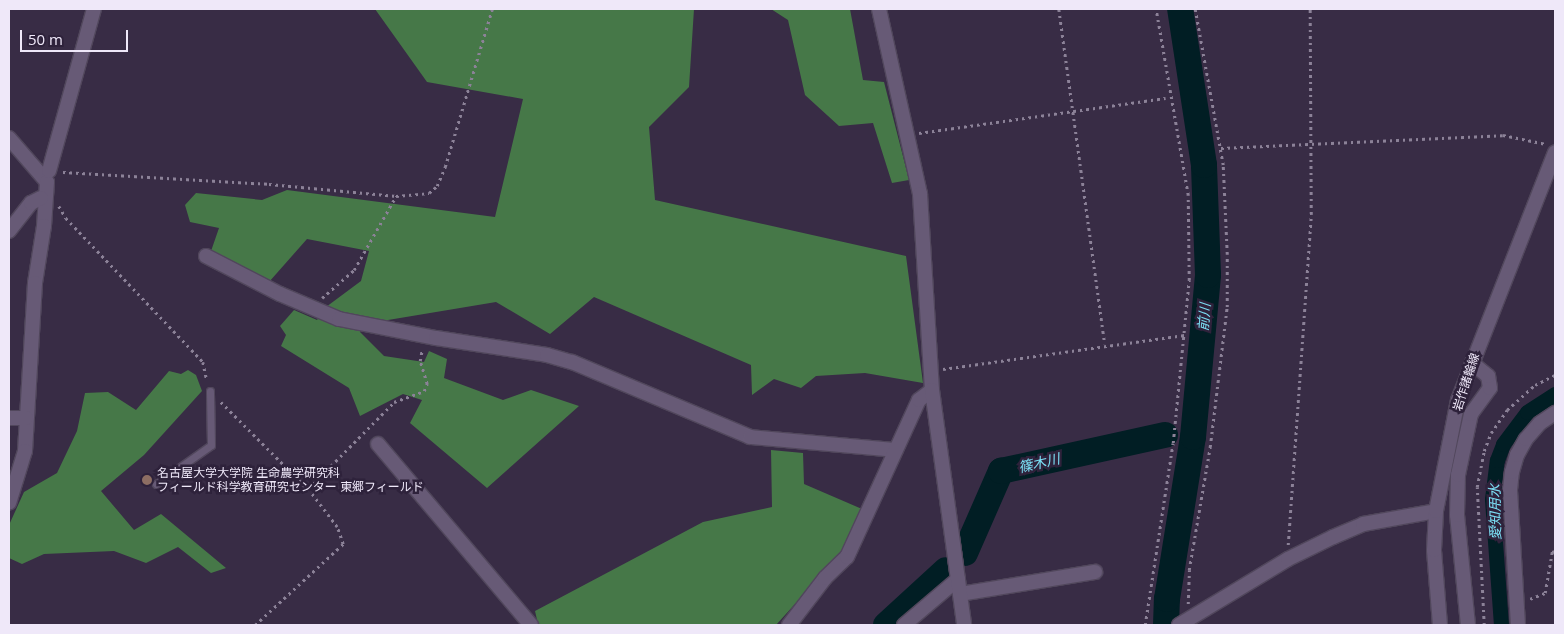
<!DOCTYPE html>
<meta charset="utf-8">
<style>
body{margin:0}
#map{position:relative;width:1564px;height:634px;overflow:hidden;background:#382c45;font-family:"Open Sans","Noto Sans JP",sans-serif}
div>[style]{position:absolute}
.forest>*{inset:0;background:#467848}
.canal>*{height:15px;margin:-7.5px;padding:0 7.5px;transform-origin:7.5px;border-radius:7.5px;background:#011e24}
.river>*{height:26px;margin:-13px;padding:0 13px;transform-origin:13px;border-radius:13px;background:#011e24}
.path>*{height:2.5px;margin-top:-1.25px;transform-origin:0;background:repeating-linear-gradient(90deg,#8c8298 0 2.5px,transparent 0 6.5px)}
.roads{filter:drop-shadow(1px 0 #51475c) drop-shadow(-1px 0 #51475c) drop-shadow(0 1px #51475c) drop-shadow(0 -1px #51475c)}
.service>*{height:7px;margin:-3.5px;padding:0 3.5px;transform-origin:3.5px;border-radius:3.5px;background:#675a76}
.minor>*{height:14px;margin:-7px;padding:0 7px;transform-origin:7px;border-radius:7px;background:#675a76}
.tertiary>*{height:14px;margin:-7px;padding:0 7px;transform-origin:7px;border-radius:7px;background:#675a76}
.secondary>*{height:14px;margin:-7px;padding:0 7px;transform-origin:7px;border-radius:7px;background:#675a76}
.dots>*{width:14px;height:14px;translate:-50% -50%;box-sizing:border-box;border:2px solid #2e223b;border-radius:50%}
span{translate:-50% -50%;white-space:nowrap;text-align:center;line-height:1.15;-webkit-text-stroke:5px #2e223b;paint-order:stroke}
.street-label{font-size:12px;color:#efe8f9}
.poi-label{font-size:12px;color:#efe8f9}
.left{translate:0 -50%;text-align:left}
.water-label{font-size:14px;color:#7ce0f6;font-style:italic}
.frame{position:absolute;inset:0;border:10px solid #efe8f9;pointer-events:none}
.scale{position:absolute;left:20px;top:30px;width:108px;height:22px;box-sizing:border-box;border:2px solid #efe8f9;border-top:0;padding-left:6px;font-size:15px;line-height:18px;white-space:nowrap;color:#efe8f9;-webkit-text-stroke:4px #2e223b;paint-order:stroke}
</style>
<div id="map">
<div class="forest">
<i style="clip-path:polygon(375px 9px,694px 9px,689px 87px,649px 127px,655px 200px,906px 256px,923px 383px,865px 373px,816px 376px,801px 388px,774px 379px,752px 395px,751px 365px,594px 297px,550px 334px,496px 302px,388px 320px,362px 320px,360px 332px,384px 356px,424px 362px,429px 351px,447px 359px,444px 378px,503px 400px,531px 390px,579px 406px,487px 488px,410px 423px,422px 400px,403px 394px,360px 416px,349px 388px,281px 346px,286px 335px,280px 326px,294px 310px,317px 320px,326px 307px,361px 281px,369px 251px,307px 239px,269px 282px,210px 254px,219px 228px,190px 222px,185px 205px,196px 193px,262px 200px,287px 190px,495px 217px,523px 99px,427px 82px)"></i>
<i style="clip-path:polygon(771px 9px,850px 9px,863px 80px,884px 82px,909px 180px,892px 183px,873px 123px,839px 126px,805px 95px,788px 20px)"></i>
<i style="clip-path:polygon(188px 370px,196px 375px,202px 391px,144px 455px,101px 491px,134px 530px,161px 514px,226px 568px,211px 573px,178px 547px,146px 563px,114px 551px,44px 554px,22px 564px,9px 558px,9px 525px,24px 492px,57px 473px,77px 431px,85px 393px,108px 392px,136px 410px,169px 371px,181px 374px)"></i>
<i style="clip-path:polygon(771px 450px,803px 453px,804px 484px,862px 509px,842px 552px,776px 625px,538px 624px,535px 611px,703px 522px,772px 507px)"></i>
</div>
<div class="canal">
<i style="left:1501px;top:625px;width:126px;rotate:-94.1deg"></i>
<i style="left:1492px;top:499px;width:39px;rotate:-83deg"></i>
<i style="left:1497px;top:460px;width:17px;rotate:-69deg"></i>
<i style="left:1503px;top:444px;width:40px;rotate:-53deg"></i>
<i style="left:1527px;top:412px;width:33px;rotate:-33deg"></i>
</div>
<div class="river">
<i style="left:965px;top:553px;width:90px;rotate:-66.3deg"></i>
<i style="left:1001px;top:471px;width:168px;rotate:-12.4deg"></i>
<i style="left:886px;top:625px;width:81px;rotate:-42.5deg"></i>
<i style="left:1166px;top:625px;width:26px;rotate:-88deg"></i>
<i style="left:1167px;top:599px;width:164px;rotate:-80.9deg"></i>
<i style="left:1193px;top:437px;width:163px;rotate:-84.7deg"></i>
<i style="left:1208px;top:275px;width:110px;rotate:-92.1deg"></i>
<i style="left:1204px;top:165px;width:158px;rotate:-98.7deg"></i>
</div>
<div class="path">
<i style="left:1059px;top:9px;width:338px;rotate:82.2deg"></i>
<i style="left:919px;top:133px;width:249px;rotate:-8.1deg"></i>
<i style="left:1221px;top:148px;width:282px;rotate:-2.6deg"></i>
<i style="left:1503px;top:135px;width:44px;rotate:11.8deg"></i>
<i style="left:63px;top:172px;width:206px;rotate:3.3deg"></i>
<i style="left:269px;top:184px;width:128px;rotate:5.4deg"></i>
<i style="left:396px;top:196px;width:33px;rotate:-5deg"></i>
<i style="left:429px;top:193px;width:11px;rotate:-41deg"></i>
<i style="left:437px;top:186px;width:21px;rotate:-67deg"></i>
<i style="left:445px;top:167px;width:165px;rotate:-73.4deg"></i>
<i style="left:59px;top:206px;width:14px;rotate:60deg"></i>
<i style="left:66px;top:218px;width:199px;rotate:46.4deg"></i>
<i style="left:203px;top:362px;width:19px;rotate:78deg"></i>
<i style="left:322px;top:298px;width:43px;rotate:-41.2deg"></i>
<i style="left:354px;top:270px;width:85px;rotate:-60.4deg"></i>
<i style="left:943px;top:369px;width:244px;rotate:-8deg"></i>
<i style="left:221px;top:402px;width:123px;rotate:45deg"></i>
<i style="left:1288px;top:545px;width:332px;rotate:-86deg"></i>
<i style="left:1311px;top:214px;width:205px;rotate:-90.3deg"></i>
<i style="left:1530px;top:599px;width:16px;rotate:-22deg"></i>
<i style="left:1545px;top:593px;width:42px;rotate:-80.3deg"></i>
<i style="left:1552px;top:552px;width:3px;rotate:-18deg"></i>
<i style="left:1188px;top:604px;width:34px;rotate:-88deg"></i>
<i style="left:1189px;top:570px;width:125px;rotate:-80.3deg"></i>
<i style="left:1210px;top:447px;width:141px;rotate:-83.1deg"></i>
<i style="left:1227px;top:307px;width:53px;rotate:-90deg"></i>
<i style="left:1227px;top:254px;width:89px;rotate:-92.6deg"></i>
<i style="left:1223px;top:165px;width:158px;rotate:-100.2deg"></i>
<i style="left:255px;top:625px;width:120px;rotate:-42.6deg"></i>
<i style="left:343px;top:544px;width:18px;rotate:-109deg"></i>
<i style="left:337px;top:527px;width:48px;rotate:-127.3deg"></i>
<i style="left:308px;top:489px;width:122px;rotate:-45.3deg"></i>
<i style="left:394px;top:402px;width:32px;rotate:-20deg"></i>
<i style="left:424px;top:391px;width:8px;rotate:-67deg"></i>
<i style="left:427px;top:384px;width:24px;rotate:-107deg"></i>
<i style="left:420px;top:361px;width:11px;rotate:-80deg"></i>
<i style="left:1145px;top:625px;width:184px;rotate:-81.3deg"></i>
<i style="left:1173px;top:443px;width:164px;rotate:-84.4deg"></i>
<i style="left:1189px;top:280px;width:85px;rotate:-90.7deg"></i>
<i style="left:1188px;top:195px;width:189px;rotate:-99.8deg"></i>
<i style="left:1484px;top:625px;width:138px;rotate:-92.9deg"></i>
<i style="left:1477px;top:487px;width:37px;rotate:-79deg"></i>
<i style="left:1484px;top:451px;width:19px;rotate:-69deg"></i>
<i style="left:1491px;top:433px;width:28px;rotate:-55deg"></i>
<i style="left:1507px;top:410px;width:38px;rotate:-42deg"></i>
<i style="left:1535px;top:385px;width:22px;rotate:-27deg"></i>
</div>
<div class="roads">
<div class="service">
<i style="left:156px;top:484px;width:67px;rotate:-35.3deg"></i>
<i style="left:211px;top:445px;width:54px;rotate:-91.1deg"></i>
</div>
<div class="minor">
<i style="left:9px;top:138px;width:58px;rotate:49.2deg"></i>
<i style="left:47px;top:182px;width:44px;rotate:93.9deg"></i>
<i style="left:44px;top:226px;width:58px;rotate:99deg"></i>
<i style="left:35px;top:283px;width:168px;rotate:93.4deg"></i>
<i style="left:25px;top:451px;width:54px;rotate:107.1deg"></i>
<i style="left:49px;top:171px;width:168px;rotate:-74.5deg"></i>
<i style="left:9px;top:231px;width:36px;rotate:-52deg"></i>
<i style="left:31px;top:203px;width:11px;rotate:-27deg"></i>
<i style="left:206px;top:256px;width:83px;rotate:27.2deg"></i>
<i style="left:280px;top:294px;width:64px;rotate:23deg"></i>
<i style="left:339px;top:319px;width:99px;rotate:11.1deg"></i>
<i style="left:436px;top:338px;width:112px;rotate:8.7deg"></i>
<i style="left:547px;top:355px;width:26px;rotate:16deg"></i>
<i style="left:572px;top:362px;width:193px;rotate:22.8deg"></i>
<i style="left:750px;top:437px;width:146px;rotate:5.1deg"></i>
<i style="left:9px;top:418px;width:17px"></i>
<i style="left:378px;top:444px;width:237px;rotate:49.8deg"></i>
<i style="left:960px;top:594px;width:137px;rotate:-9.3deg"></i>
<i style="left:789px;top:625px;width:59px;rotate:-52.5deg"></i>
<i style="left:825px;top:578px;width:30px;rotate:-44deg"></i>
<i style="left:847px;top:557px;width:173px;rotate:-65.4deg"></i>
<i style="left:919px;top:400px;width:16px;rotate:-38deg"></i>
<i style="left:904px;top:625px;width:71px;rotate:-40.4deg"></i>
<i style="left:1179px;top:625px;width:127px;rotate:-31.2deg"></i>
<i style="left:1288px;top:559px;width:50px;rotate:-26.1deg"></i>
<i style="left:1333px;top:537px;width:33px;rotate:-23deg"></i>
<i style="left:1363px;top:524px;width:74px;rotate:-10.1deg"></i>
<i style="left:1468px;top:625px;width:111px;rotate:-95.7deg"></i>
<i style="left:1457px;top:515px;width:40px;rotate:-88.6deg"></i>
<i style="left:1458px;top:475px;width:62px;rotate:-78deg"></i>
<i style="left:1471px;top:414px;width:32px;rotate:-54deg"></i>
<i style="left:1490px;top:388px;width:12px;rotate:-99deg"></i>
<i style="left:1488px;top:376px;width:21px;rotate:-141deg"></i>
<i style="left:1518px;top:625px;width:135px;rotate:-93.4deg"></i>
<i style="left:1510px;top:490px;width:18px;rotate:-84deg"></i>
<i style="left:1512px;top:472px;width:18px;rotate:-74deg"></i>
<i style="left:1517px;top:455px;width:18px;rotate:-61deg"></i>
<i style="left:1526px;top:439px;width:21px;rotate:-49deg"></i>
<i style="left:1540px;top:423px;width:18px;rotate:-34deg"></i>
</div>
<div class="tertiary">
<i style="left:879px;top:9px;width:189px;rotate:77.5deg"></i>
<i style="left:920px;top:194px;width:196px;rotate:86.5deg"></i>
<i style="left:932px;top:390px;width:237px;rotate:82.2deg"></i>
</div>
<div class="secondary">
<i style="left:1440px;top:625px;width:75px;rotate:-94.6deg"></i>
<i style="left:1434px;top:550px;width:39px;rotate:-87deg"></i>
<i style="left:1436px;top:511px;width:113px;rotate:-78.8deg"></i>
<i style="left:1458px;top:400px;width:266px;rotate:-68.6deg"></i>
</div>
</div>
<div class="dots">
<i style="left:147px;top:480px;background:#8d6e63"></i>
</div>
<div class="street-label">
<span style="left:1466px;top:382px;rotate:-72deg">岩作諸輪線</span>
</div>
<div class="poi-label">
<span class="left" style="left:157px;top:480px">名古屋大学大学院 生命農学研究科<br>フィールド科学教育研究センター 東郷フィールド</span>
</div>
<div class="water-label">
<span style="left:1204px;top:317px;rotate:-85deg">前川</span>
<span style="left:1039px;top:463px;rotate:-13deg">篠木川</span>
<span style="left:1495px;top:512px;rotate:-91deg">愛知用水</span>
</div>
<div class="frame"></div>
<div class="scale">50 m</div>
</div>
